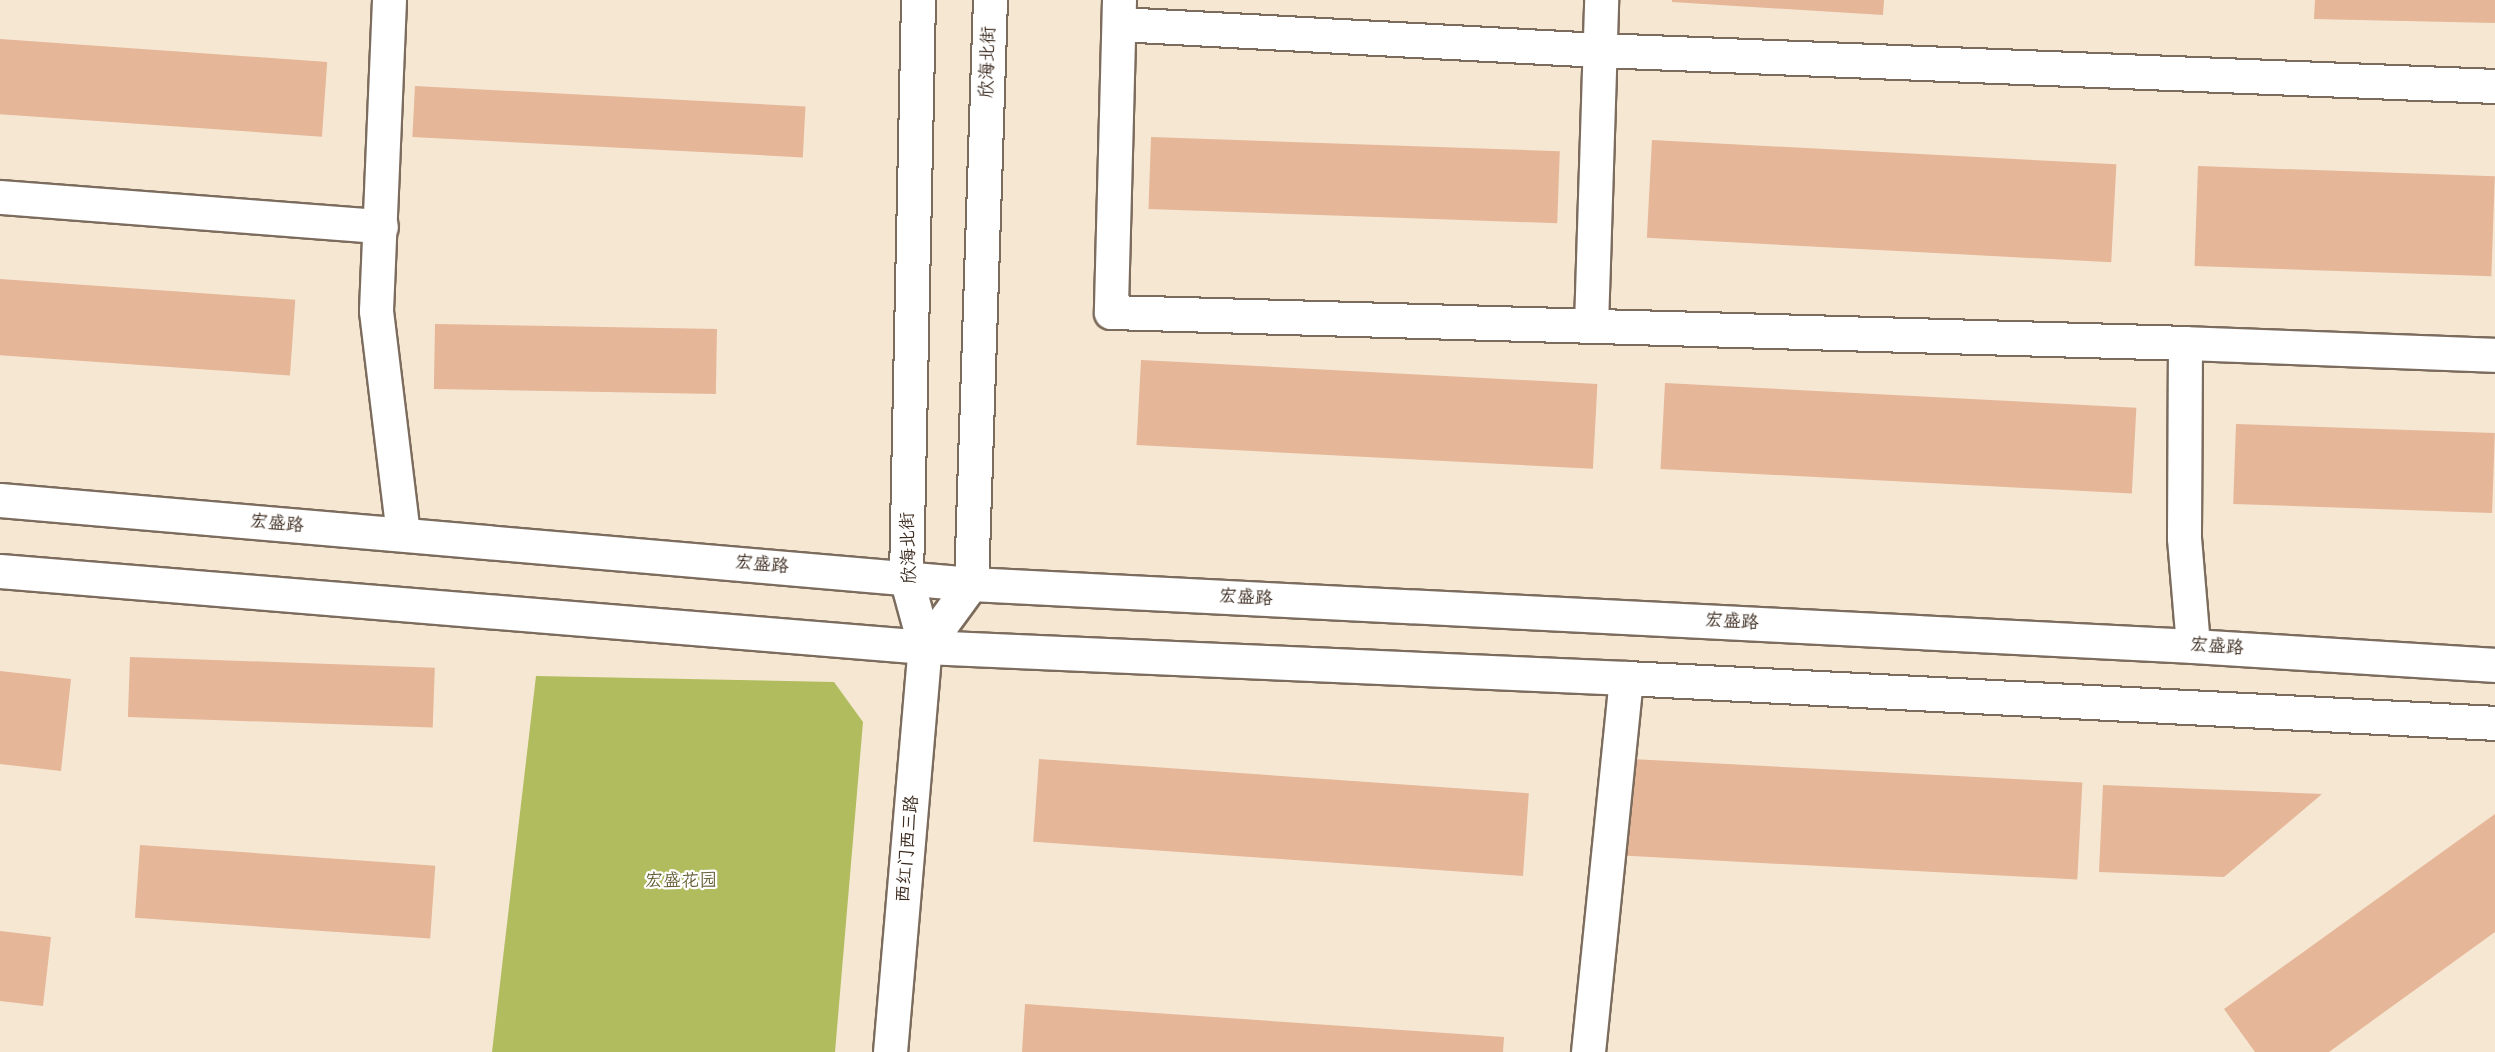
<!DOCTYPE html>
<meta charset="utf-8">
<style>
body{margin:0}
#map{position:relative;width:2495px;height:1052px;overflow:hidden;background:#f6e7d3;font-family:"Comic Neue","LXGW WenKai TC",sans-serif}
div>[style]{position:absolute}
.green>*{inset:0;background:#b0bc5e}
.building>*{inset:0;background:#e5b698;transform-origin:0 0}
.roads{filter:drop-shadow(2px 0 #7c6c5d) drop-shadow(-2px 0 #7c6c5d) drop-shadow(0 2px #7c6c5d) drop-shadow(0 -2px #7c6c5d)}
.minor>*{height:33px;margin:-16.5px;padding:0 16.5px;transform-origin:16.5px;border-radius:16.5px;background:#fff}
span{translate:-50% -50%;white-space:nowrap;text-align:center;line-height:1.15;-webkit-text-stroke:4.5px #fff;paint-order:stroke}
.street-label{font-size:18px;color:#3b2a1e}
.park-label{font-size:18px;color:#645d34}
</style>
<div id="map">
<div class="green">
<i style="clip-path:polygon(536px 676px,834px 682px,863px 722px,835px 1052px,492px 1052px)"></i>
</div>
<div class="building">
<i style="clip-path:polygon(1672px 0,1884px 0,1883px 15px,1672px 2px)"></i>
<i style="clip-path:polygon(2315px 0,2495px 0,2495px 23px,2314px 19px)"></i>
<i style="left:0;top:39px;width:328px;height:75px;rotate:4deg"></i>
<i style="left:415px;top:86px;width:391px;height:51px;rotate:3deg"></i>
<i style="left:1151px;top:137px;width:409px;height:72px;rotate:2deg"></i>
<i style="left:1652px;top:140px;width:465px;height:98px;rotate:3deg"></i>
<i style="left:2198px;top:166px;width:297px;height:100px;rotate:2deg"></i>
<i style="left:0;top:279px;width:296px;height:76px;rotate:4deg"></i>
<i style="left:435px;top:324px;width:282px;height:65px;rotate:1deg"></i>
<i style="left:1141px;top:360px;width:457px;height:85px;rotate:3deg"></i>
<i style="left:1665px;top:383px;width:472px;height:86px;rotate:3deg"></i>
<i style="left:2236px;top:424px;width:259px;height:80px;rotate:2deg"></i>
<i style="left:130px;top:657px;width:305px;height:60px;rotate:2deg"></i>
<i style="clip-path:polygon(0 671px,71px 679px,61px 771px,0 764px)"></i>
<i style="left:1039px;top:759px;width:491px;height:83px;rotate:4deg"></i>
<i style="left:1632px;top:759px;width:451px;height:97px;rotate:3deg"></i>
<i style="clip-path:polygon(2103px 785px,2322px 794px,2224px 877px,2099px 872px)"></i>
<i style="clip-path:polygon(2495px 814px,2495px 932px,2329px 1052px,2255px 1052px,2224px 1009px)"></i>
<i style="left:140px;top:845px;width:296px;height:73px;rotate:4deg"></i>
<i style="clip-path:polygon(0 931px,51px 937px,43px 1006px,0 1001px)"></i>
<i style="clip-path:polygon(1025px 1004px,1504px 1037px,1503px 1052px,1022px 1052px)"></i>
</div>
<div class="roads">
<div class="minor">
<i style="left:389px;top:0;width:311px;rotate:92.4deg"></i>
<i style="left:376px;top:311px;width:225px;rotate:83.1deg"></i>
<i style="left:1119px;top:0;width:312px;rotate:91.5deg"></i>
<i style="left:1111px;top:312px;width:1074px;rotate:1.65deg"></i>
<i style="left:2185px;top:343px;width:310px;rotate:2.2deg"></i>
<i style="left:1119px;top:24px;width:481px;rotate:3.1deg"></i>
<i style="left:1599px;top:50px;width:897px;rotate:2.3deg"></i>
<i style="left:0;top:197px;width:382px;rotate:4.4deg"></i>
<i style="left:1591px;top:325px;width:325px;rotate:-88.2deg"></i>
<i style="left:2185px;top:343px;width:195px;rotate:90.3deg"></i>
<i style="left:2184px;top:538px;width:108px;rotate:85.2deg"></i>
<i style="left:0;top:500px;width:975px;rotate:4.94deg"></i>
<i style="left:971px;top:584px;width:1224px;rotate:2.9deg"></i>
<i style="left:2193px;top:646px;width:303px;rotate:3.6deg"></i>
<i style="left:0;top:571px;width:928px;rotate:4.7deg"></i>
<i style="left:925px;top:647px;width:702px;rotate:2.53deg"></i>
<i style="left:1626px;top:678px;width:870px;rotate:2.96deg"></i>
<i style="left:925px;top:647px;width:78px;rotate:-53.9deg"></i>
<i style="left:971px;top:584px;width:584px;rotate:-88.14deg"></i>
<i style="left:890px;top:1052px;width:407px;rotate:-85.1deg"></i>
<i style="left:925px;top:647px;width:73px;rotate:-105.2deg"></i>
<i style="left:906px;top:577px;width:577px;rotate:-88.81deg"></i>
<i style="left:1588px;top:1052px;width:376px;rotate:-84.2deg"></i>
</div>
</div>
<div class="street-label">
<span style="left:988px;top:62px;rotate:-88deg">欣海北街</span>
<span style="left:277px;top:524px;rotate:5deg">宏盛路</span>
<span style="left:909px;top:548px;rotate:-92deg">欣海北街</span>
<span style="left:762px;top:565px;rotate:5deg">宏盛路</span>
<span style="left:1246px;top:598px;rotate:3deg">宏盛路</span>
<span style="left:1732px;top:622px;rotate:3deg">宏盛路</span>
<span style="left:2217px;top:647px;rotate:4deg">宏盛路</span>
<span style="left:908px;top:849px;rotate:-85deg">西红门西三路</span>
</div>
<div class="park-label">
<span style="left:681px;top:881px">宏盛花园</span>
</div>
</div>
